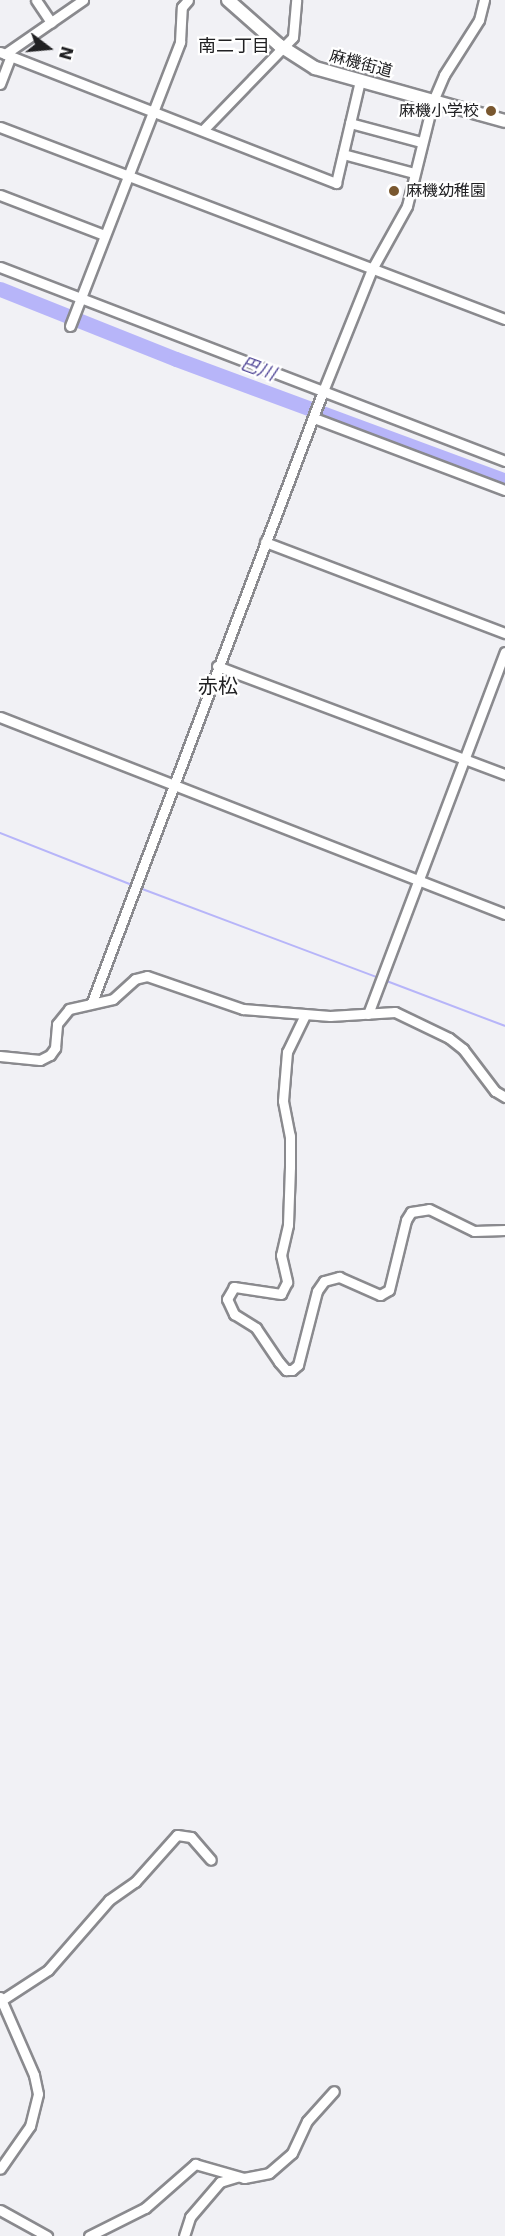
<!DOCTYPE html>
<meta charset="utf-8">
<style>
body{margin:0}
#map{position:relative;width:505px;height:2236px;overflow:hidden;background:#f1f1f5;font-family:"DejaVu Sans","Noto Sans JP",sans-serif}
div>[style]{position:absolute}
.stream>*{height:2px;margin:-1px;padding:0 1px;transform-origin:1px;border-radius:1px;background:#b7b5f9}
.river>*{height:15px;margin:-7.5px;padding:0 7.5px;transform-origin:7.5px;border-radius:7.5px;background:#b7b5f9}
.roads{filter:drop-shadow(2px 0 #8a8a8e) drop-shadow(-2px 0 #8a8a8e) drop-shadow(0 2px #8a8a8e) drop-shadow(0 -2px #8a8a8e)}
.minor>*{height:9px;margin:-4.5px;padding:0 4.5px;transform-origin:4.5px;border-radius:4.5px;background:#fff}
.major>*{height:12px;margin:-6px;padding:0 6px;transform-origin:6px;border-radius:6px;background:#fff}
.dots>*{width:16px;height:16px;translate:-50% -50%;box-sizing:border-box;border:3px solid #fff;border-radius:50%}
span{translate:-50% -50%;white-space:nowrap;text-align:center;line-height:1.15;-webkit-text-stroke:4.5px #fff;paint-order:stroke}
.street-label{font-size:16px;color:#212123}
.poi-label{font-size:16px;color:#212123}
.right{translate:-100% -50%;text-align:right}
.left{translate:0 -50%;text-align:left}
.neighbourhood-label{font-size:18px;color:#212123}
.water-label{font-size:18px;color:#504696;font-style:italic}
.quarter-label{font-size:20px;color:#212123}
.north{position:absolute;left:18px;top:18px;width:60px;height:60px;-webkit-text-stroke:4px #fff;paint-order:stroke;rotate:106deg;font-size:16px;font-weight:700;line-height:24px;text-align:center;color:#212123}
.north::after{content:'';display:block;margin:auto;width:21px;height:27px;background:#212123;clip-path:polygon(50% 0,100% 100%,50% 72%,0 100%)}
</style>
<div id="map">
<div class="stream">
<i style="left:0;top:833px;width:142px;rotate:21.5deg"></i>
<i style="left:137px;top:887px;width:259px;rotate:20.6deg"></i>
<i style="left:384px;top:980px;width:129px;rotate:20.8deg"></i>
</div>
<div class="river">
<i style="left:0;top:289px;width:189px;rotate:21.7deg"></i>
<i style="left:176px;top:359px;width:351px;rotate:20.3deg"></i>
</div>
<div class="roads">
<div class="minor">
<i style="left:36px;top:0;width:27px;rotate:56deg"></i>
<i style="left:0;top:52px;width:361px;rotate:21.3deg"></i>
<i style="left:336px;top:183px;width:105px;rotate:-76.8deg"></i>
<i style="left:5px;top:54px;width:95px;rotate:-34.7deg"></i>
<i style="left:0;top:84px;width:30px;rotate:-69deg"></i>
<i style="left:350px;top:123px;width:73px;rotate:15deg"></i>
<i style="left:0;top:127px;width:540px;rotate:20.82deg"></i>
<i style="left:203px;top:130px;width:129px;rotate:-45.9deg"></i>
<i style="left:293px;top:37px;width:37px;rotate:-85deg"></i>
<i style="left:343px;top:154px;width:73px;rotate:15deg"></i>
<i style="left:0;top:195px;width:111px;rotate:21deg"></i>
<i style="left:0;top:267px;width:541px;rotate:21.01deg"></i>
<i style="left:70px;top:326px;width:305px;rotate:-68.8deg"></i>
<i style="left:180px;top:42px;width:35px;rotate:-87deg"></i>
<i style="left:182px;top:7px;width:9px;rotate:-49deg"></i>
<i style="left:314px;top:418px;width:204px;rotate:20.7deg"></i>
<i style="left:265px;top:542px;width:257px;rotate:20.8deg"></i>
<i style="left:217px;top:666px;width:308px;rotate:20.6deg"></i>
<i style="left:0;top:717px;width:542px;rotate:21.31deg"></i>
<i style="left:92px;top:1002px;width:653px;rotate:-69.29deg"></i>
<i style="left:323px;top:391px;width:131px;rotate:-68.1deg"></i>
<i style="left:372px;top:269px;width:72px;rotate:-60.9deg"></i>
<i style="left:407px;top:206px;width:108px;rotate:-76.1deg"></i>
<i style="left:433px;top:101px;width:28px;rotate:-67deg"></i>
<i style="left:444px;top:75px;width:65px;rotate:-57.5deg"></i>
<i style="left:479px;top:20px;width:21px;rotate:-76deg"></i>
<i style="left:368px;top:1014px;width:387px;rotate:-69.3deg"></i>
<i style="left:305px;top:1015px;width:41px;rotate:115.9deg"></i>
<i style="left:287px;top:1052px;width:49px;rotate:94.7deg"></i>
<i style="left:283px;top:1101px;width:36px;rotate:79deg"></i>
<i style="left:290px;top:1136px;width:31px;rotate:90deg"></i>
<i style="left:290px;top:1167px;width:58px;rotate:92deg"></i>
<i style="left:288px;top:1225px;width:31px;rotate:103deg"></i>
<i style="left:281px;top:1255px;width:28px;rotate:77deg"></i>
<i style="left:287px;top:1282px;width:13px;rotate:117deg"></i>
<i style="left:281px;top:1294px;width:48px;rotate:-171.5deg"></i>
<i style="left:234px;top:1287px;width:14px;rotate:120deg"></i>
<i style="left:227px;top:1299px;width:17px;rotate:65deg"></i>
<i style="left:234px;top:1314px;width:26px;rotate:32deg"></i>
<i style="left:256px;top:1328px;width:41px;rotate:55.9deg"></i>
<i style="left:279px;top:1362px;width:11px;rotate:49deg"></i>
<i style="left:286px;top:1370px;width:6px"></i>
<i style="left:292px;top:1370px;width:8px;rotate:-40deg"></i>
<i style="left:298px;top:1365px;width:76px;rotate:-75.6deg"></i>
<i style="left:317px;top:1291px;width:12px;rotate:-55deg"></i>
<i style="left:324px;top:1281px;width:16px;rotate:-15deg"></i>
<i style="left:339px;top:1277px;width:45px;rotate:23.7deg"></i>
<i style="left:380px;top:1295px;width:10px;rotate:-29deg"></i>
<i style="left:389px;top:1290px;width:72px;rotate:-76.3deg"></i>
<i style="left:406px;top:1220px;width:9px;rotate:-58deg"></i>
<i style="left:411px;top:1212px;width:18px;rotate:-9deg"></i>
<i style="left:429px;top:1209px;width:50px;rotate:26.1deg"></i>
<i style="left:474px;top:1231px;width:31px;rotate:-2deg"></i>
<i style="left:0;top:1056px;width:40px;rotate:5.7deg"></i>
<i style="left:40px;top:1060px;width:11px;rotate:-27deg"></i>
<i style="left:50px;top:1055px;width:9px;rotate:-54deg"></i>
<i style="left:55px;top:1048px;width:24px;rotate:-85deg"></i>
<i style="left:57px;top:1024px;width:19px;rotate:-51deg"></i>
<i style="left:69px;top:1009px;width:45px;rotate:-12.8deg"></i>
<i style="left:113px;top:999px;width:30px;rotate:-42deg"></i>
<i style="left:135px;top:979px;width:12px;rotate:-14deg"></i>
<i style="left:147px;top:976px;width:102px;rotate:19deg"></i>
<i style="left:243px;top:1009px;width:87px;rotate:4.6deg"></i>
<i style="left:330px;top:1016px;width:65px;rotate:-3.5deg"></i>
<i style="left:395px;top:1012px;width:60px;rotate:25.7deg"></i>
<i style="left:449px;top:1038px;width:18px;rotate:38deg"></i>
<i style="left:463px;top:1049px;width:53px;rotate:52.7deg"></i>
<i style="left:495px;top:1091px;width:12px;rotate:31deg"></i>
<i style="left:0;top:1997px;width:85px;rotate:66.4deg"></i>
<i style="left:34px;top:2075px;width:19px;rotate:78deg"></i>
<i style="left:38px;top:2094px;width:33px;rotate:104deg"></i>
<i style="left:30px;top:2126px;width:52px;rotate:124.9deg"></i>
<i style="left:2px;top:2000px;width:55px;rotate:-33.1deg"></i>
<i style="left:48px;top:1970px;width:93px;rotate:-48.9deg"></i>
<i style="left:109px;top:1900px;width:32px;rotate:-35deg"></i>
<i style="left:135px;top:1882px;width:63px;rotate:-48.2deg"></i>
<i style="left:177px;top:1835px;width:14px;rotate:8deg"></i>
<i style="left:191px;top:1837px;width:30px;rotate:49deg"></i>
<i style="left:0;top:2210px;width:54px;rotate:29deg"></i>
<i style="left:89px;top:2236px;width:63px;rotate:-26.6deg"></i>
<i style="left:145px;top:2208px;width:67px;rotate:-41.3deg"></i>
<i style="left:195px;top:2164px;width:51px;rotate:15.9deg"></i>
<i style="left:244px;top:2178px;width:25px;rotate:-11deg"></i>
<i style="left:269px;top:2173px;width:30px;rotate:-41deg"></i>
<i style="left:292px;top:2153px;width:35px;rotate:-65deg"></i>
<i style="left:307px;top:2121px;width:40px;rotate:-48deg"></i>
<i style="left:184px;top:2236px;width:20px;rotate:-72deg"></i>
<i style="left:190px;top:2217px;width:46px;rotate:-49.4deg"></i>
<i style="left:220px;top:2182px;width:17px;rotate:-17deg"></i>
</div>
<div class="major">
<i style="left:228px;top:0;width:68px;rotate:41.4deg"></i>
<i style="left:279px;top:45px;width:43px;rotate:32.6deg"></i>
<i style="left:315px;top:68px;width:197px;rotate:15.6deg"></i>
</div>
</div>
<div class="dots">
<i style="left:491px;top:111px;background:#79572f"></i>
<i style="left:394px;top:191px;background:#79572f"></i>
</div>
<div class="street-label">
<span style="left:361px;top:64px;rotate:15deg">麻機街道</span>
</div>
<div class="poi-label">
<span class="right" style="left:479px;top:111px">麻機小学校</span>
<span class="left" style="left:406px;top:191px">麻機幼稚園</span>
</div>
<div class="neighbourhood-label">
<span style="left:234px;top:46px">南二丁目</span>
</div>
<div class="water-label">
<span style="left:258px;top:369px;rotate:20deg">巴川</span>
</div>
<div class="quarter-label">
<span style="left:218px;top:686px">赤松</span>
</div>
<div class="north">N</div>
</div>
